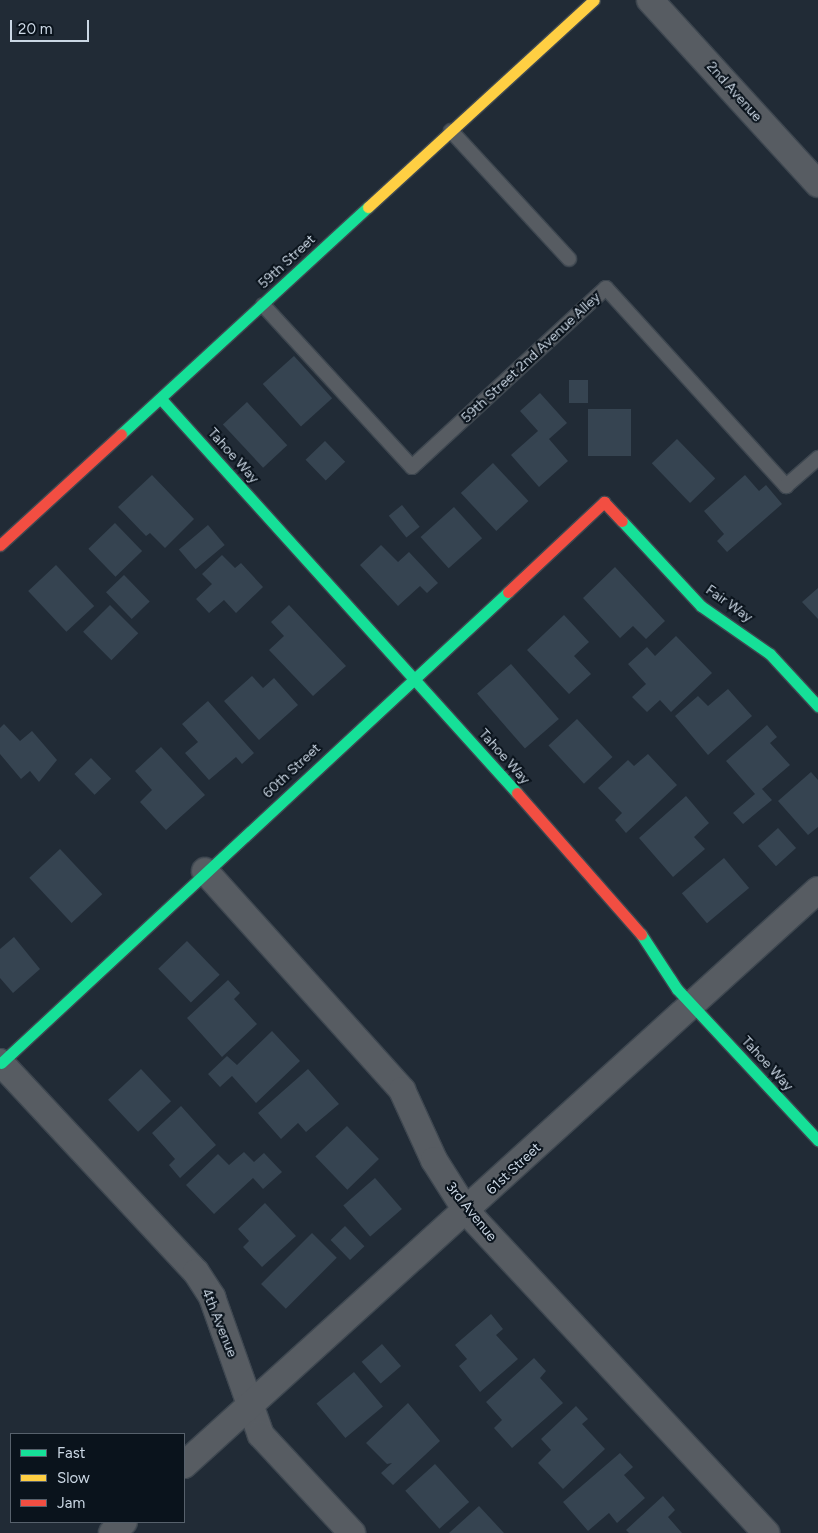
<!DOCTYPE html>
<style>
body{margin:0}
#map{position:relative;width:818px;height:1533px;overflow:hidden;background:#212b36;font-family:Figtree,sans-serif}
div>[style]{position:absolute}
.building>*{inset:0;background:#364451;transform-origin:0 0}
.roads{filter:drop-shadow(1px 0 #3e4750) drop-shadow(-1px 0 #3e4750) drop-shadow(0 1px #3e4750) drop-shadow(0 -1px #3e4750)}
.lane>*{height:14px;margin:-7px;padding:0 7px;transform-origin:7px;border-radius:7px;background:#575c62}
.street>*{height:26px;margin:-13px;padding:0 13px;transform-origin:13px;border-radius:13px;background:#575c62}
.fast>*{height:11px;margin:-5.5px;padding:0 5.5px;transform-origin:5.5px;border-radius:5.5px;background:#16e098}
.slow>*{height:11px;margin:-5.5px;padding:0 5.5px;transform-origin:5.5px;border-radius:5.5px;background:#ffcf43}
.jam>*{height:11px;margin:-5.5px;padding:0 5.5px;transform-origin:5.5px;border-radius:5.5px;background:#f24e42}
span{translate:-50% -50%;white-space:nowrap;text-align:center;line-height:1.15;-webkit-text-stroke:4px #0a131c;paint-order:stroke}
.street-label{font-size:14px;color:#cbd7e4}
.legend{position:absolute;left:10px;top:1433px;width:175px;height:90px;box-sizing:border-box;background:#0a131c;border:1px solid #57616c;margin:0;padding:6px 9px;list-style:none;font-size:15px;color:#cbd7e4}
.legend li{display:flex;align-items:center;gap:10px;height:25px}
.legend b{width:25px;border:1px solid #57616c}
.scale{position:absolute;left:10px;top:20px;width:79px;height:22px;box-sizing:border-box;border:2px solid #cbd7e4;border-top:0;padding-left:6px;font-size:15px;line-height:18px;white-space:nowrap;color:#cbd7e4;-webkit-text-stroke:4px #0a131c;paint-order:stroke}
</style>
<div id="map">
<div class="building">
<i style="left:294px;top:356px;width:57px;height:42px;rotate:48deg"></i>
<i style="left:569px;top:380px;width:19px;height:23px"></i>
<i style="clip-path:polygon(540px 393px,567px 423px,549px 439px,568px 461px,539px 487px,511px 455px,538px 431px,520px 411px)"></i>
<i style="left:247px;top:402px;width:59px;height:33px;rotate:47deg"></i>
<i style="left:588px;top:409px;width:43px;height:47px"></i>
<i style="left:677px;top:439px;width:55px;height:35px;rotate:46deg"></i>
<i style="left:325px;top:441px;width:29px;height:27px;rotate:46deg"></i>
<i style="left:493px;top:463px;width:52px;height:44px;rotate:47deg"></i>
<i style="clip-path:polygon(152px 475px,194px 519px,165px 548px,150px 533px,146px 536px,118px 507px)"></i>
<i style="clip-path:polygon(745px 475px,759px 491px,766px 485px,782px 504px,727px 552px,717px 541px,724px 534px,704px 511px)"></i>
<i style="left:402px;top:505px;width:28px;height:17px;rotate:51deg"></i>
<i style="left:454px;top:507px;width:42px;height:45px;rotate:48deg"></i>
<i style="left:115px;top:523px;width:39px;height:37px;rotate:46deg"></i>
<i style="left:208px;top:525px;width:26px;height:38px;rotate:50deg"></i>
<i style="clip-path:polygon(381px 545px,398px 562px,409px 552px,438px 583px,427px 593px,420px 586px,398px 606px,360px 565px)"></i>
<i style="clip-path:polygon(222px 555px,235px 568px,241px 563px,263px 587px,236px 613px,224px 600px,209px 613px,196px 599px,212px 584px,202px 574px)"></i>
<i style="left:56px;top:565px;width:56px;height:38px;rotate:47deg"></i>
<i style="clip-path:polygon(615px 567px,665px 621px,646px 639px,633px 626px,620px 638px,583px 598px)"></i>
<i style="left:124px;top:575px;width:37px;height:25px;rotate:46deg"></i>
<i style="clip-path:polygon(818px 588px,818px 619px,802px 602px)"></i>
<i style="left:110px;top:605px;width:40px;height:38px;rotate:45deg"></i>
<i style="clip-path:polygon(289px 605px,346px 666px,313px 696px,269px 650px,284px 636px,271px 622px)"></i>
<i style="clip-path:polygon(564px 615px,589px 642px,574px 656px,591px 674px,569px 694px,527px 650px)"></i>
<i style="clip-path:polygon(676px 636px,712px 673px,671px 712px,660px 700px,647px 712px,632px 697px,646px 684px,628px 664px,647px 647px,655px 656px)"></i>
<i style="left:511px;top:664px;width:73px;height:45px;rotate:49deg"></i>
<i style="clip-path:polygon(252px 676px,263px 688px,274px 678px,298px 705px,259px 740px,224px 701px)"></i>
<i style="clip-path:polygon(728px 689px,752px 716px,708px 755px,675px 716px,698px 696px,708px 706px)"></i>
<i style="clip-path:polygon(208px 701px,254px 753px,242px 764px,236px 757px,209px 780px,185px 753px,198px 742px,182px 724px)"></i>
<i style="left:577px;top:719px;width:52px;height:39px;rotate:47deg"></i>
<i style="clip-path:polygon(4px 724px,20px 741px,32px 731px,57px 760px,39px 782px,30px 771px,21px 779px,0 754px,0 728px)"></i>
<i style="clip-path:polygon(767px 725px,777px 737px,770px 743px,790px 765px,762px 789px,772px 800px,743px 824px,733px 813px,755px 794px,726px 761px)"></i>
<i style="clip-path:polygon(161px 747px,205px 795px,166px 830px,140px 802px,152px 790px,135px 771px)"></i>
<i style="clip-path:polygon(648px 754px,677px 785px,626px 833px,615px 820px,622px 813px,598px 788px,628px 760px,634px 766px)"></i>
<i style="left:91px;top:758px;width:29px;height:23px;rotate:46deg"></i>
<i style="clip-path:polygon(811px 772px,818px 780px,818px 827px,808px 835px,778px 801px)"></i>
<i style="clip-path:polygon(686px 796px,709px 823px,694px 837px,705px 849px,673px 877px,639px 838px)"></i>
<i style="left:778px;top:828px;width:27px;height:27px;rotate:48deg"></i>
<i style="left:60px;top:849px;width:62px;height:42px;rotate:47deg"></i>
<i style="left:724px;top:858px;width:39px;height:55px;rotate:50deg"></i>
<i style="clip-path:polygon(14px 937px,40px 969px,13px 993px,0 978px,0 949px)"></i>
<i style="left:187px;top:941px;width:47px;height:40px;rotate:46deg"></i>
<i style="clip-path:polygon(228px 980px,240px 993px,234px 999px,257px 1024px,222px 1057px,187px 1018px)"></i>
<i style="clip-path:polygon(272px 1031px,300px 1061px,256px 1103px,232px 1076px,220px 1087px,208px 1074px,227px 1056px,237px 1065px)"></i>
<i style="left:141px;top:1069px;width:44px;height:45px;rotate:47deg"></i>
<i style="clip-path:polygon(308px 1069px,339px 1104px,306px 1132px,298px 1123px,281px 1139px,258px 1113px)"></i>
<i style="clip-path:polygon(181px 1106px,216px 1145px,180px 1178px,169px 1165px,175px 1159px,152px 1133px)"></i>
<i style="left:347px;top:1126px;width:46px;height:44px;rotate:46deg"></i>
<i style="clip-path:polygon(244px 1152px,254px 1162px,264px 1153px,282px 1172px,263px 1189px,253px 1178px,214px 1214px,186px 1185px,218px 1154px,229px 1165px)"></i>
<i style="left:375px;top:1178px;width:41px;height:42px;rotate:49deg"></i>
<i style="clip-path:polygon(265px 1203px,296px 1236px,262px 1267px,243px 1247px,249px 1241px,238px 1229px)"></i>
<i style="left:345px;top:1226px;width:28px;height:20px;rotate:46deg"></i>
<i style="left:312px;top:1233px;width:35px;height:72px;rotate:45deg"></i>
<i style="clip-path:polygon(491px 1314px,503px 1329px,496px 1335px,518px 1359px,480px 1392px,459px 1366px,467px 1359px,455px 1345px)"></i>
<i style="left:382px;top:1344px;width:29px;height:27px;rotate:49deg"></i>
<i style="clip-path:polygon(534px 1358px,546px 1371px,540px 1378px,563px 1403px,512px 1448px,494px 1428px,502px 1420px,486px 1402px)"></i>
<i style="left:354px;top:1372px;width:45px;height:49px;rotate:50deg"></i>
<i style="clip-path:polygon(408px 1403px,440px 1441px,393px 1485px,381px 1473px,392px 1463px,387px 1464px,366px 1443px)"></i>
<i style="clip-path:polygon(576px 1406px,588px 1419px,582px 1424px,605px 1449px,563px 1489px,538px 1463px,551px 1450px,541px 1439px)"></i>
<i style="clip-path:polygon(620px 1453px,633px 1467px,624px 1475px,645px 1498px,617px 1523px,609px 1513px,588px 1531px,563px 1502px)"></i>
<i style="left:435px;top:1464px;width:51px;height:40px;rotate:48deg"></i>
<i style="clip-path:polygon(663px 1496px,675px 1510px,668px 1517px,682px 1533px,629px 1533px,626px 1530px)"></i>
<i style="clip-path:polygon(479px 1506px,504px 1533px,449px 1533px)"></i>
</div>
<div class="roads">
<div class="lane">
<i style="left:451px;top:131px;width:174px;rotate:47.3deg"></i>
<i style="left:263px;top:305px;width:220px;rotate:47.4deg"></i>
<i style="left:412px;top:467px;width:264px;rotate:-42.7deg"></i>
<i style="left:606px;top:288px;width:268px;rotate:47.7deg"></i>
<i style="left:786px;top:486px;width:43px;rotate:-41.2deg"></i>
</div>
<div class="street">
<i style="left:650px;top:0;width:249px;rotate:47.6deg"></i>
<i style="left:205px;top:871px;width:295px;rotate:48deg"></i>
<i style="left:402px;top:1090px;width:77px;rotate:65.4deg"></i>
<i style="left:434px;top:1160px;width:62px;rotate:57.6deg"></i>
<i style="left:467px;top:1212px;width:439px;rotate:47deg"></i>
<i style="left:0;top:1062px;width:287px;rotate:47deg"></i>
<i style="left:196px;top:1272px;width:30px;rotate:57deg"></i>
<i style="left:212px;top:1297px;width:146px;rotate:70.5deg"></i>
<i style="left:261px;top:1435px;width:134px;rotate:47.1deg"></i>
<i style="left:184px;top:1465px;width:856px;rotate:-42.21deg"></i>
<i style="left:112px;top:1533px;width:16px;rotate:-43deg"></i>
</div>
<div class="fast">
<i style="left:161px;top:399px;width:531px;rotate:47.9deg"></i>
<i style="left:121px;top:434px;width:335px;rotate:-42.6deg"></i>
<i style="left:622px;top:521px;width:116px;rotate:47.1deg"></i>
<i style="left:701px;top:606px;width:84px;rotate:34.8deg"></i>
<i style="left:770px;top:654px;width:71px;rotate:47.3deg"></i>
<i style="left:641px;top:934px;width:66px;rotate:56.8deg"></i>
<i style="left:677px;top:989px;width:207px;rotate:47deg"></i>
<i style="left:1px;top:1063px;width:692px;rotate:-42.89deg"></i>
</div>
<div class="slow">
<i style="left:368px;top:207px;width:306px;rotate:-42.5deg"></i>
</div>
<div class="jam">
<i style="left:0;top:545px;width:164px;rotate:-42.5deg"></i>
<i style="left:508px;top:592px;width:132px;rotate:-43.2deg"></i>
<i style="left:604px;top:502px;width:26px;rotate:47deg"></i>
<i style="left:517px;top:793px;width:188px;rotate:48.7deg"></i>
</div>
</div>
<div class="street-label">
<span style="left:734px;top:92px;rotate:48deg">2nd Avenue</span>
<span style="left:287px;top:262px;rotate:-43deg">59th Street</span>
<span style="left:531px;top:358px;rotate:-43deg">59th Street 2nd Avenue Alley</span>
<span style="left:233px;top:456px;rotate:48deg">Tahoe Way</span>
<span style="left:729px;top:604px;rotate:35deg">Fair Way</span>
<span style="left:504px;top:757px;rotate:48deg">Tahoe Way</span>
<span style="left:292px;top:771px;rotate:-43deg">60th Street</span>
<span style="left:767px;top:1064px;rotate:47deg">Tahoe Way</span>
<span style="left:514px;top:1169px;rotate:-43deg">61st Street</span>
<span style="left:471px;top:1212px;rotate:51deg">3rd Avenue</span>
<span style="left:219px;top:1323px;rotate:68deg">4th Avenue</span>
</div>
<ul class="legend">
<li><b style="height:6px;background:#16e098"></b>Fast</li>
<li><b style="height:6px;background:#ffcf43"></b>Slow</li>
<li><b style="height:6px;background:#f24e42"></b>Jam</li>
</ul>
<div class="scale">20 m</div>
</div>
